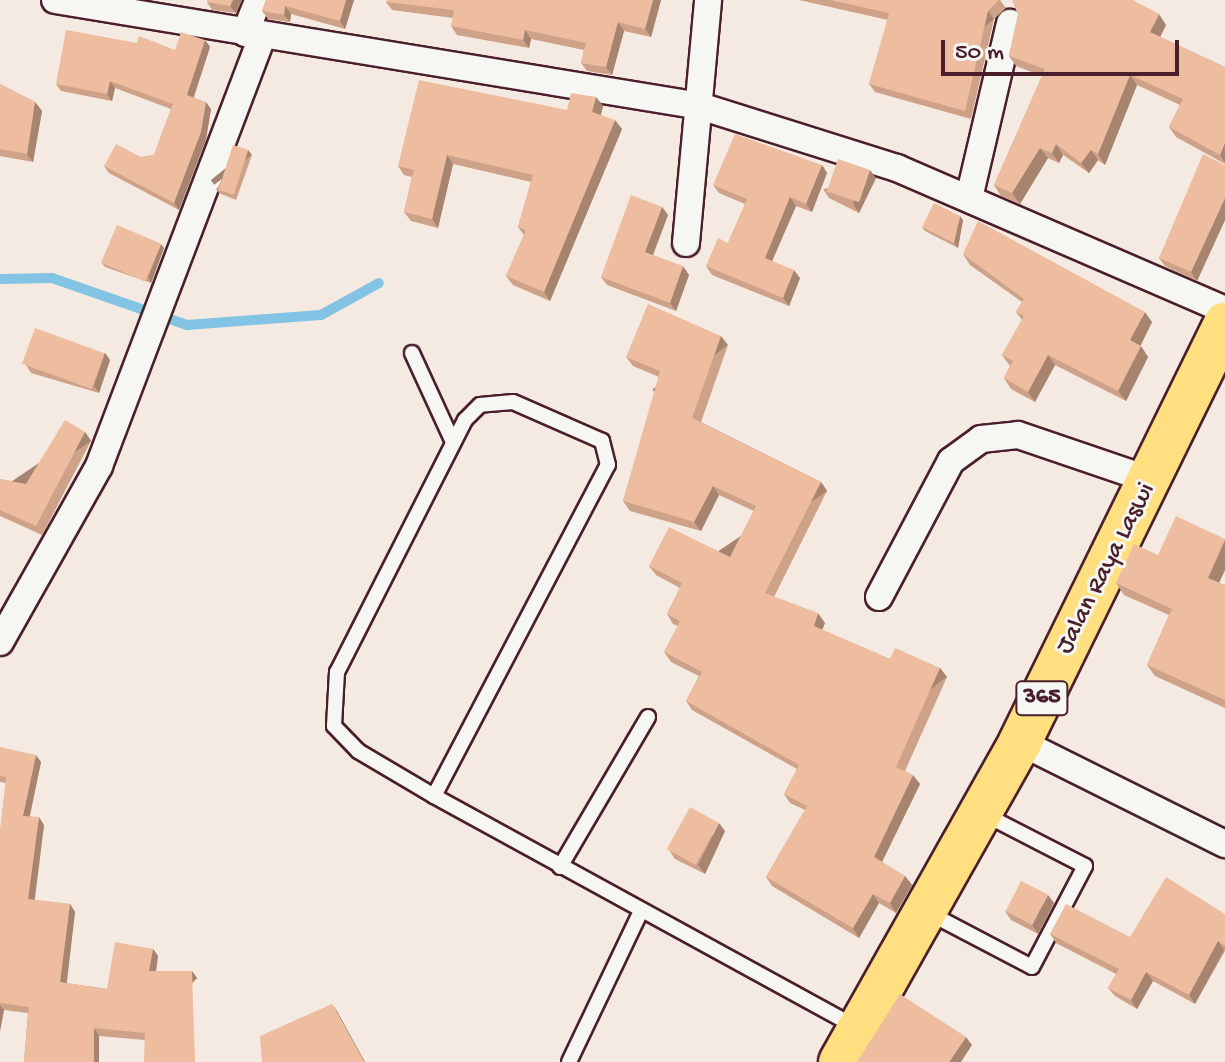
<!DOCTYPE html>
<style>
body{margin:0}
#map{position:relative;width:1225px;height:1062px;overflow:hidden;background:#f4eae1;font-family:"Gochi Hand",sans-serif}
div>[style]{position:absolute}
.stream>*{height:10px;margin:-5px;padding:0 5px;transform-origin:5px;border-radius:5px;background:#83c3e3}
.roads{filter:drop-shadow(2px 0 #4a1f2b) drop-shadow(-2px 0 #4a1f2b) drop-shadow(0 2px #4a1f2b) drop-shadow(0 -2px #4a1f2b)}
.lane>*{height:14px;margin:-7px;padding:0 7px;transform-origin:7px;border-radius:7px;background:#f6f6f2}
.street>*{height:26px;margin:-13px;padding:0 13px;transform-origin:13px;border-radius:13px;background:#f6f6f2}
.primary>*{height:42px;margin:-21px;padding:0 21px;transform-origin:21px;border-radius:21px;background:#ffdf80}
.wall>*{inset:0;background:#cda289}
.shaded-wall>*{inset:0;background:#a7846f;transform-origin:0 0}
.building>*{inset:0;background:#eebc9f;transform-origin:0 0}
span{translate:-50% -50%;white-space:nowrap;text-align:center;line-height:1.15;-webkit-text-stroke:6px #f6f6f2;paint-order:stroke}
.shield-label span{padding:2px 6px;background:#f6f6f2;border:2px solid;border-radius:6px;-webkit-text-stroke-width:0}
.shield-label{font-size:24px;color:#4a1f2b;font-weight:700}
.street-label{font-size:26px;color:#4a1f2b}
.scale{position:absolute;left:941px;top:40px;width:238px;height:36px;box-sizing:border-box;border:4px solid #4a1f2b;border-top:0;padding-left:10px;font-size:24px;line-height:28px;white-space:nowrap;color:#4a1f2b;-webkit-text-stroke:6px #f6f6f2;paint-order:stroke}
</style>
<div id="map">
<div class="stream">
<i style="left:0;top:279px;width:52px;rotate:-1.1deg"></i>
<i style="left:52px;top:278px;width:143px;rotate:19.2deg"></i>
<i style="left:187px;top:325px;width:134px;rotate:-4.3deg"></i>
<i style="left:321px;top:315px;width:66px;rotate:-28.9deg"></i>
</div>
<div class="roads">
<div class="lane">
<i style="left:412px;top:353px;width:98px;rotate:65.3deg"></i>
<i style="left:434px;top:796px;width:374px;rotate:-62.3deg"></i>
<i style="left:608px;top:465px;width:25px;rotate:-104deg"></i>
<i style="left:602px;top:441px;width:97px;rotate:-156.3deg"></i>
<i style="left:513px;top:402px;width:33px;rotate:175deg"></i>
<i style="left:480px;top:405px;width:21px;rotate:135deg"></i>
<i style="left:465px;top:420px;width:283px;rotate:116.9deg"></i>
<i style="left:337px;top:672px;width:54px;rotate:93.2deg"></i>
<i style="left:334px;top:726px;width:35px;rotate:46deg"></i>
<i style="left:358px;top:751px;width:88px;rotate:30.6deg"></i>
<i style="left:434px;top:796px;width:482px;rotate:28.7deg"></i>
<i style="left:560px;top:867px;width:174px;rotate:-59.6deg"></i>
<i style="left:929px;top:913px;width:116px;rotate:27.7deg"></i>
<i style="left:1032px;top:967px;width:114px;rotate:-62.3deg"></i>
<i style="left:1085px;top:866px;width:114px;rotate:-152.8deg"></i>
<i style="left:569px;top:1062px;width:167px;rotate:-64.5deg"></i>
</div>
<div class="street">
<i style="left:55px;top:0;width:654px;rotate:9.33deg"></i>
<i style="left:700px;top:106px;width:207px;rotate:17.5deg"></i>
<i style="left:897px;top:168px;width:357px;rotate:23.4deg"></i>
<i style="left:245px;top:33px;width:35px;rotate:-68deg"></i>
<i style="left:969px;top:198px;width:180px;rotate:-76.8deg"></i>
<i style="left:686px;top:243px;width:244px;rotate:-84.8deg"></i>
<i style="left:879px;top:597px;width:154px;rotate:-62.1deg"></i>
<i style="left:951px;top:461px;width:37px;rotate:-36deg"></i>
<i style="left:981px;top:439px;width:37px;rotate:-6deg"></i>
<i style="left:1018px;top:435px;width:143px;rotate:18.8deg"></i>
<i style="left:0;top:642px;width:202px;rotate:-60.6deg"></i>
<i style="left:99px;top:466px;width:460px;rotate:-69.2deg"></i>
<i style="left:1020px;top:742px;width:229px;rotate:26.5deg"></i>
</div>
<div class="primary">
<i style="left:840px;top:1062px;width:367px;rotate:-60.6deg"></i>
<i style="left:1020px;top:742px;width:466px;rotate:-63.9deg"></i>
</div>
</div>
<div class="wall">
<i style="clip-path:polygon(242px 0,236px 13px,212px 10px,207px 2px)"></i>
<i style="clip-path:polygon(266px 0,354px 0,345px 29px,291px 14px,290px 22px,268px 19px,262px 11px)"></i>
<i style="clip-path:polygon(386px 0,661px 0,651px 37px,624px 31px,612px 75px,587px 71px,581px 63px,584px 50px,531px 39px,529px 48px,457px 35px,451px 26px,453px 18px,392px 10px,386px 2px)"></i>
<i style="clip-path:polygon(799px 0,1000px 0,1006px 8px,994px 19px,971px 119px,875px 92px,869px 84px,888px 20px)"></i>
<i style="clip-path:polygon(1018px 15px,1166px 25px,1160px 37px,1225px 67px,1225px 164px,1176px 137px,1169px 127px,1180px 105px,1137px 85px,1105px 165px,1098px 160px,1089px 173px,1063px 155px,1059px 163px,1048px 158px,1020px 204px,1001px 196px,994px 185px,1042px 76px,1016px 66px,1009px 56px)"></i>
<i style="clip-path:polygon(205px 40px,210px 47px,194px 97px,211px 109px,206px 139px,179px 210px,109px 173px,104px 166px,141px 157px,154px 155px,171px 109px,115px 88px,112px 101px,61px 91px,56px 84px,175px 50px)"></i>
<i style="clip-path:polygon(0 84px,35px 102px,42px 111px,33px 162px,0 156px)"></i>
<i style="clip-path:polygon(596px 97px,603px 106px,601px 115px,622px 129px,550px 301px,513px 285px,506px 276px,524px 235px,518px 227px,531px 182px,453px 164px,438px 228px,411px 221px,404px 212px,412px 177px,404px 175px,398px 166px,567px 110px)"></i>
<i style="clip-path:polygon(248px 150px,252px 155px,236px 200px,219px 193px,216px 189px)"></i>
<i style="clip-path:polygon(822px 165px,827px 173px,812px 212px,796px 206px,772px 261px,800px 278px,789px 306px,712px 275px,706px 266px,728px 243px,745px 204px,719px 193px,713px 185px)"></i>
<i style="clip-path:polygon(1225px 165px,1225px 220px,1197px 281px,1165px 266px,1159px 258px)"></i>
<i style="clip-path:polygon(876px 178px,859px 213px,829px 198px,823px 189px)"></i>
<i style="clip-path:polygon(662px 207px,668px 215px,653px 255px,689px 275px,676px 311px,607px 285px,601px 277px)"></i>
<i style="clip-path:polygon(963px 220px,958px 248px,925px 231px,922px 227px)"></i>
<i style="clip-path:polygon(164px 248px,151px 283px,105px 267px,102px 263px)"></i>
<i style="clip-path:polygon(963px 254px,1152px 322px,1140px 346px,1148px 357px,1126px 401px,1055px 365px,1035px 402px,1011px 389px,1004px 378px,1010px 366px,1002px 355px,1022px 320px,1016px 312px,1022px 302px,970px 265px)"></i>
<i style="clip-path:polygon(728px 345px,701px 422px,821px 482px,827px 491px,774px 597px,825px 623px,822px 630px,890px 659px,940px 668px,947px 677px,905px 771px,920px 784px,882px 862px,905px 876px,912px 885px,896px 913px,879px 903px,859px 938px,772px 886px,766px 877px,805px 810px,790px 803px,784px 794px,797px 769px,692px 710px,686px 701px,699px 676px,671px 662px,664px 652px,678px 626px,673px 624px,667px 614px,680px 588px,656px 575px,649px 566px,730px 557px,754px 511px,719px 495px,701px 531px,630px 511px,623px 501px,659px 377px,633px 366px,626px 357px)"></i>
<i style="clip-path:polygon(105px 353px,110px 360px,99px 393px,31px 373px,26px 365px)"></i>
<i style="clip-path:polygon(85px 432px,91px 441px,42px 535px,0 516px,0 479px,26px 484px)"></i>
<i style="clip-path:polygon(1225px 539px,1225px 570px,1219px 583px,1225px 585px,1225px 708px,1155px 676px,1147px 665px,1169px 615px,1124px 595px,1116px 583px,1158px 555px)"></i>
<i style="clip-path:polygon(0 747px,41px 762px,30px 816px,44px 825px,34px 900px,70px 904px,75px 912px,66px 983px,107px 989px,153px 949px,158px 956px,156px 971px,197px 978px,145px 1040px,99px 1036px,99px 1062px,24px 1062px,28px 1013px,4px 1010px,0 1031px,0 832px,6px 783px,0 782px)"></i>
<i style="clip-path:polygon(725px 831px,705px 874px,675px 859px,669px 850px)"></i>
<i style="clip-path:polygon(1054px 903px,1038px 934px,1011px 920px,1005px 911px)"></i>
<i style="clip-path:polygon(1225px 914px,1225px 951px,1195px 1004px,1153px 981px,1137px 1009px,1115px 996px,1108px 988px,1116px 974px,1056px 943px,1050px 934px,1130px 937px)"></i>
</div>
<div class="shaded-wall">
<i style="clip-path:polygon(233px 0,242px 0,236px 13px,230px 6px)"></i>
<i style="clip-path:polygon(346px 0,354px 0,345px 29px,340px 21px)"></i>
<i style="clip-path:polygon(653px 0,661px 0,651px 37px,645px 29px)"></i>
<i style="clip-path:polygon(285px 6px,291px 14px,290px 22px,284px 15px)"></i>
<i style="left:988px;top:11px;width:10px;height:103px;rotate:53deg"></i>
<i style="clip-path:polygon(1159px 14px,1166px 25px,1157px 43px,1150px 32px)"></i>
<i style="clip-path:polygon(618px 22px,624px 31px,612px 75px,606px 67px)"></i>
<i style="clip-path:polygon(525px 30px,531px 39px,529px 48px,523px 40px)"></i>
<i style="clip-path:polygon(205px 40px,210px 47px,192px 102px,187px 95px)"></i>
<i style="clip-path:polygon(1130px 75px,1137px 85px,1105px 165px,1098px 154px)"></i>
<i style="clip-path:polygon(110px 81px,115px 88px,112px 101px,107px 94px)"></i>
<i style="clip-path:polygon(596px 97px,603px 106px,599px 121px,592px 112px)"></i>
<i style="clip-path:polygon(35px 102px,42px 111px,33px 162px,27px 154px)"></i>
<i style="clip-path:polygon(206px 102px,211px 109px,206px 139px,179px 210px,174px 203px)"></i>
<i style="clip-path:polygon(615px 120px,622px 129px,550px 301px,544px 292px)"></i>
<i style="clip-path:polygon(1225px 143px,1225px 162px,1220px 155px)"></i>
<i style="clip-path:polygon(1056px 144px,1063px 155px,1059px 163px,1052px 153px)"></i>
<i style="clip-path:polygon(1040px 148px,1048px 158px,1020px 204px,1012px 193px)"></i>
<i style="left:248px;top:150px;width:6px;height:48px;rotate:51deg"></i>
<i style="clip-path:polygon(1091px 150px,1098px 160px,1089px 173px,1081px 163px)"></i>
<i style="clip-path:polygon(447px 155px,453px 164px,438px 228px,432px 219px)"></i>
<i style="clip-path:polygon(822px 165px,827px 173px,812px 212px,806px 204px)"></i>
<i style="clip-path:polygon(870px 170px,876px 178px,859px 213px,853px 204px)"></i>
<i style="clip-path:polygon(790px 197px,796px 206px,770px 266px,765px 258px)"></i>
<i style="clip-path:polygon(1225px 198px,1225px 220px,1197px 281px,1191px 272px)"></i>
<i style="clip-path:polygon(662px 207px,668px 215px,651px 260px,645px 252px)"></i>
<i style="clip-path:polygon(960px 216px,963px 220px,958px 248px,954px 243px)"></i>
<i style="clip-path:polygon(161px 244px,164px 248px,151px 283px,148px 278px)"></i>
<i style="clip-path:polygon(683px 266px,689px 275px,676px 311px,670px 303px)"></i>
<i style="clip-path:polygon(794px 270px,800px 278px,789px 306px,783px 298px)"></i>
<i style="clip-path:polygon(1145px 312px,1152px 322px,1138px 351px,1130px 340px)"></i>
<i style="left:721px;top:336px;width:11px;height:87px;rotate:52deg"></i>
<i style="clip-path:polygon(1141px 346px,1148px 357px,1126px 401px,1118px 391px)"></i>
<i style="clip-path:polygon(105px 353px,110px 360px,99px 393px,94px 386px)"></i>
<i style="clip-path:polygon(1048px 355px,1055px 365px,1035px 402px,1028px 392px)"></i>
<i style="left:85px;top:432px;width:11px;height:106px;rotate:56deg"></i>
<i style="left:821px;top:482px;width:11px;height:124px;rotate:56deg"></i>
<i style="clip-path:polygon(713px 486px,719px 495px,701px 531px,694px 522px)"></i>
<i style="clip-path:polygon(1225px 541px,1225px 570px,1216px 589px,1208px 578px)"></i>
<i style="clip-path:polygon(818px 613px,825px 623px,820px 635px,814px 626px)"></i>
<i style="left:940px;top:668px;width:11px;height:108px;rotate:52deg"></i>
<i style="clip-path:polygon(36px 755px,41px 762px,28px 823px,23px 816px)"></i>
<i style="clip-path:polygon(913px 775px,920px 784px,880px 866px,874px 857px)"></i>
<i style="clip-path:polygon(39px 817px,44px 825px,34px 906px,28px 899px)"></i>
<i style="clip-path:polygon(719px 823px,725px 831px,705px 874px,698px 865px)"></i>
<i style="clip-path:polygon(905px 876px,912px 885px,896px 913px,890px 903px)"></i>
<i style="clip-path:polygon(873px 894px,879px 903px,859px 938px,853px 928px)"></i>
<i style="clip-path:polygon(1048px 895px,1054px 903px,1038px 934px,1032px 925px)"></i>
<i style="clip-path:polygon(70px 904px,75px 912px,66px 990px,60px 982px)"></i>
<i style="clip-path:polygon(1218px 941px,1224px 950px,1195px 1004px,1189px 995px)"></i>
<i style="clip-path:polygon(153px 949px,158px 956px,155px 978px,149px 971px)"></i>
<i style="left:192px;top:971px;width:9px;height:91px;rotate:54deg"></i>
<i style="clip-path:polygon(1146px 972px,1153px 981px,1137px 1009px,1131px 1000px)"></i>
<i style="clip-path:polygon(332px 1004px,337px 1011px,365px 1062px,364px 1062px)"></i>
<i style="clip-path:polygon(0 1005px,4px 1010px,0 1031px)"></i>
<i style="clip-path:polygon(94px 1028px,99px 1036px,99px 1062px,94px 1062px)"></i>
<i style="clip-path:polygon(966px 1037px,972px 1045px,961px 1062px,949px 1062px)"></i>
</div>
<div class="building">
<i style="clip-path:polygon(207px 0,233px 0,230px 6px,207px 2px)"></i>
<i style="clip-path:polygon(266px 0,346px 0,340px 21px,285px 6px,284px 15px,262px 11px)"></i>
<i style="clip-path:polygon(386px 0,653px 0,645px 29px,618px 22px,606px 67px,581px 63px,586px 43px,525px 30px,523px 40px,451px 26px,454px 10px,386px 2px)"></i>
<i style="clip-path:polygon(830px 0,999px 0,988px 11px,965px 111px,869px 84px,889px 13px)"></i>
<i style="clip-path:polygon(1012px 0,1133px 0,1159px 14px,1150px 32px,1225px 67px,1225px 143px,1220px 155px,1169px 127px,1183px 99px,1130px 75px,1098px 154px,1091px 150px,1081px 163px,1056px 144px,1052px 153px,1040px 148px,1012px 193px,994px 185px,1045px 69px,1009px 56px,1018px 15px)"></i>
<i style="clip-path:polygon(66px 30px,137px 43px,139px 36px,175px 50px,181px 32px,205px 40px,187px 95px,206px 102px,201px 132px,174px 203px,104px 166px,116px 144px,141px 157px,154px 155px,173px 104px,110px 81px,107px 94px,56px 84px)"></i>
<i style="clip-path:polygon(419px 80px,567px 110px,571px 93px,596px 97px,592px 112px,615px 120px,544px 292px,506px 276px,526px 230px,518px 227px,533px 175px,447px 155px,432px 219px,404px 212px,414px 170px,398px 166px)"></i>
<i style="clip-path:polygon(0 84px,35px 102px,27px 154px,0 149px)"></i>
<i style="clip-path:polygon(735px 134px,822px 165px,806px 204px,790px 197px,765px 258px,794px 270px,783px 298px,706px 266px,718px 238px,728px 243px,747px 199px,713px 185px)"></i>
<i style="left:233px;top:145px;width:16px;height:47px;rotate:18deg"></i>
<i style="clip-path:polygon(1203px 154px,1225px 165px,1225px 198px,1191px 272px,1159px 258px)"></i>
<i style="left:838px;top:159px;width:34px;height:34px;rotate:19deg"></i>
<i style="clip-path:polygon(631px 195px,662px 207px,645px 252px,683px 266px,670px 303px,601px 277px)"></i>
<i style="clip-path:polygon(934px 203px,960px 216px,954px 243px,922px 227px)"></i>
<i style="clip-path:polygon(978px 221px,1145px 312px,1130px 340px,1141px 346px,1118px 391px,1048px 355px,1028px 392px,1004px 378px,1013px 361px,1002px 355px,1024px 316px,1016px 312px,1024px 299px,963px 254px)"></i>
<i style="left:117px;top:225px;width:48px;height:41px;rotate:23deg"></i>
<i style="clip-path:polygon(648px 304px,721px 336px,692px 418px,821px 482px,765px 593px,818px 613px,814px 626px,890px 659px,895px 648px,940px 668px,896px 767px,913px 775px,874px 857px,905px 876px,890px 903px,873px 894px,853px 928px,766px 877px,807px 806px,784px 794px,799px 765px,686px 701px,702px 672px,664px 652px,680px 621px,667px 614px,682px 583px,649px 566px,669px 527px,730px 557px,756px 506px,713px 486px,694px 522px,623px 501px,660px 371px,626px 357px)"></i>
<i style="left:35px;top:328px;width:74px;height:38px;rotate:20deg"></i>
<i style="clip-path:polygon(65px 420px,85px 432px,36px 526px,0 510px,0 479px,26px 484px)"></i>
<i style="clip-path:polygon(1176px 516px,1225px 539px,1208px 578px,1225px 585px,1225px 700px,1147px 665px,1172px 609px,1116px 583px,1134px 544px,1158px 555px)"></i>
<i style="clip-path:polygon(0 747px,36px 755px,23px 816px,39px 817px,28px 899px,70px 904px,60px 982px,107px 989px,115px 942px,153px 949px,149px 971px,192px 971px,195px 1062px,144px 1062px,145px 1033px,94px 1028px,94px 1062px,24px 1062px,29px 1007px,0 1003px,0 832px,6px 777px,0 776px)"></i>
<i style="left:690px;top:807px;width:33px;height:48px;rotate:29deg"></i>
<i style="clip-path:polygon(1166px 877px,1225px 914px,1225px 946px,1218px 941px,1189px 995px,1146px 972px,1131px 1000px,1108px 988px,1119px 969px,1050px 934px,1066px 904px,1130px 937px)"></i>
<i style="left:1021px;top:881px;width:30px;height:34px;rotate:27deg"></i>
<i style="clip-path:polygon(900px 994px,966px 1037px,949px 1062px,857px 1062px)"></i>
<i style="clip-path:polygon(332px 1004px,364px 1062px,262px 1062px,260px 1036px)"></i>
</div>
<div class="shield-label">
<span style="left:1042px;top:698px">365</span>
</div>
<div class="street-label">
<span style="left:1107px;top:569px;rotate:-63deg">Jalan Raya Laswi</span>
</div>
<div class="scale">50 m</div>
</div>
